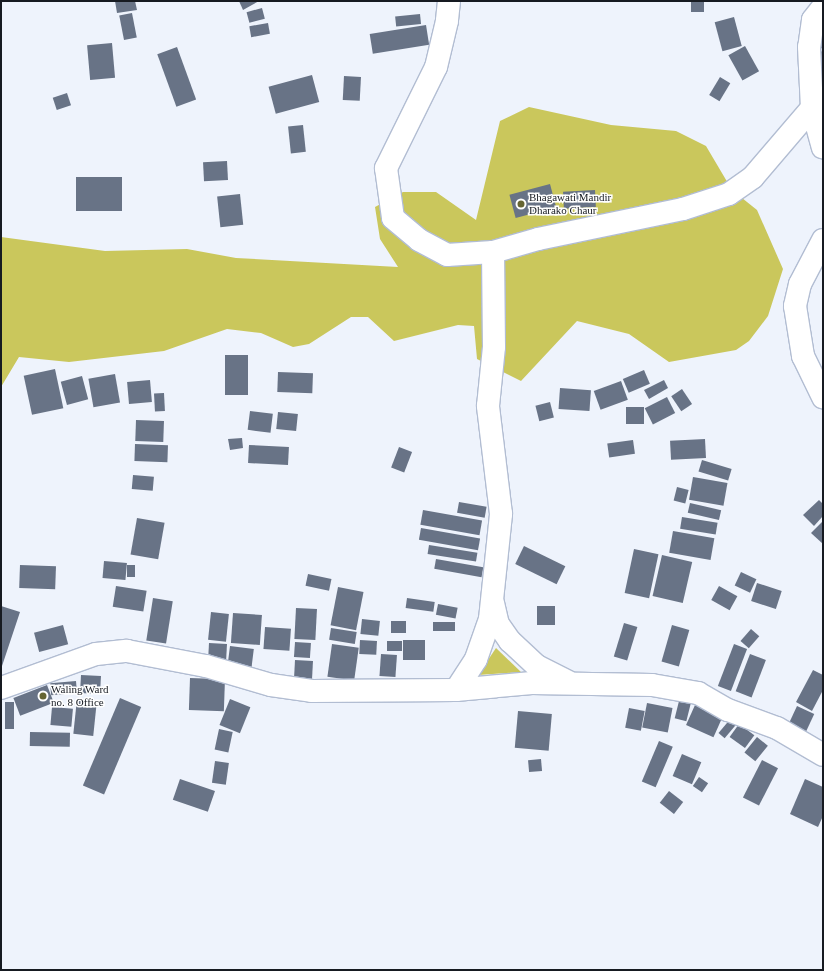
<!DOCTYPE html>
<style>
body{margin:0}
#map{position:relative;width:824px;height:971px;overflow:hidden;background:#eef3fc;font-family:"Times New Roman",serif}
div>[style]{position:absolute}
.green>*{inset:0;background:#cac75c}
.building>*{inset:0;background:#687386;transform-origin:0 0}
.roads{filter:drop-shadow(1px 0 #b2bdd2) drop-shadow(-1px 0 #b2bdd2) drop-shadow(0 1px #b2bdd2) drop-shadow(0 -1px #b2bdd2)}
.street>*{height:22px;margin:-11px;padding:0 11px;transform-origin:11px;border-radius:11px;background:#fff}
.dots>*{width:11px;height:11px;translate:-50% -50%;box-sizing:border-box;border:2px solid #fff;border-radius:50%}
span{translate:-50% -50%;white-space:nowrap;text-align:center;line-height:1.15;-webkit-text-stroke:3px #fff;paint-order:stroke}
.poi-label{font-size:11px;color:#161a21}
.left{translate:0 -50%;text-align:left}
.frame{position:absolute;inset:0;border:2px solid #161a21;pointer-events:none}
</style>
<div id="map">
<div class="green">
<i style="clip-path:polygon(529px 107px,611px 125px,676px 131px,706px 146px,732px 190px,757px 210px,783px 269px,768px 316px,749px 341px,736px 350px,669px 362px,629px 334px,577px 321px,521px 381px,477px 359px,474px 326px,458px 325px,394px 341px,368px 317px,351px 317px,309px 344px,293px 347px,261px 333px,227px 329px,164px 351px,69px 362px,19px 357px,1px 387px,1px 237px,105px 251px,187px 249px,236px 258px,398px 267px,380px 239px,375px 207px,403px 192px,436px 192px,476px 220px,500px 121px)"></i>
<i style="clip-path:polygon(496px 648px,521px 672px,478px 675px)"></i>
</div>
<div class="building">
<i style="clip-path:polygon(115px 1px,135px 1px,137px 10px,117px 13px)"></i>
<i style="clip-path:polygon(239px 1px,259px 1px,243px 10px)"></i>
<i style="left:691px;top:1px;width:13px;height:11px"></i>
<i style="left:262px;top:8px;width:11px;height:16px;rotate:75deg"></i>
<i style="left:132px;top:13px;width:25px;height:13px;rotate:79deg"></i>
<i style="left:420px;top:14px;width:10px;height:25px;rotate:84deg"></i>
<i style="left:734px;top:17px;width:30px;height:20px;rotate:75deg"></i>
<i style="left:268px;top:23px;width:11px;height:19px;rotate:80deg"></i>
<i style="left:426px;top:25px;width:20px;height:57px;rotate:81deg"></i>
<i style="clip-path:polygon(823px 27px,823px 66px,815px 62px,823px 49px,813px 44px)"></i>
<i style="left:112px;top:43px;width:35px;height:25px;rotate:85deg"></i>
<i style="left:745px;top:46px;width:29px;height:19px;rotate:61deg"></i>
<i style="left:177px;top:47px;width:56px;height:21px;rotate:70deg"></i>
<i style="left:312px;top:75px;width:28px;height:45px;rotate:75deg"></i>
<i style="left:344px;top:76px;width:17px;height:24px;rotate:3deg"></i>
<i style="left:720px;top:77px;width:12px;height:21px;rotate:31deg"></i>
<i style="left:67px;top:93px;width:13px;height:15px;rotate:72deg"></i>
<i style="left:303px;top:125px;width:27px;height:15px;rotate:84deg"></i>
<i style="left:227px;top:161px;width:19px;height:24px;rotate:87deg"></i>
<i style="left:76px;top:177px;width:46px;height:34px"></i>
<i style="left:550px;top:184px;width:24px;height:42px;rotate:75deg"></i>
<i style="left:595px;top:190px;width:17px;height:32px;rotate:87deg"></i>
<i style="left:240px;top:194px;width:31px;height:23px;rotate:84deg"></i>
<i style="left:225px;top:355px;width:23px;height:40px"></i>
<i style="left:55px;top:369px;width:40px;height:32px;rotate:78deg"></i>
<i style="left:644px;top:370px;width:15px;height:23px;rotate:67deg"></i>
<i style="left:278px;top:372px;width:35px;height:20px;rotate:2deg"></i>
<i style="left:115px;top:374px;width:29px;height:27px;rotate:80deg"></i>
<i style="left:82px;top:376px;width:24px;height:22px;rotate:75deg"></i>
<i style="left:150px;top:380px;width:22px;height:23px;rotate:85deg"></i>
<i style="clip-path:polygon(664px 380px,668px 388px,649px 399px,644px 390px)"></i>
<i style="left:621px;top:381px;width:20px;height:29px;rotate:70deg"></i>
<i style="left:560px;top:388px;width:31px;height:21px;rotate:4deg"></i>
<i style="left:682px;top:389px;width:18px;height:13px;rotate:56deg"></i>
<i style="left:164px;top:393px;width:18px;height:10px;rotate:87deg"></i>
<i style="left:667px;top:397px;width:18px;height:25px;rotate:63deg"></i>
<i style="left:550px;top:402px;width:16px;height:15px;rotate:76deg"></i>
<i style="left:626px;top:407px;width:18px;height:17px"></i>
<i style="left:250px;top:411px;width:23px;height:19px;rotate:7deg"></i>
<i style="left:278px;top:412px;width:20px;height:17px;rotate:6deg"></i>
<i style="left:136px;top:420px;width:28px;height:21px;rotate:2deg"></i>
<i style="clip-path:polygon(242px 438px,243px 448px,230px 450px,228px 439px)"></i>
<i style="left:705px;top:439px;width:19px;height:35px;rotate:87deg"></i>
<i style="left:633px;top:440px;width:14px;height:26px;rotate:82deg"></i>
<i style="left:135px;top:444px;width:33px;height:17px;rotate:2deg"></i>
<i style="left:249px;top:445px;width:40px;height:18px;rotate:3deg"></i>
<i style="left:399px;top:447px;width:14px;height:22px;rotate:21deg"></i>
<i style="left:702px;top:460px;width:31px;height:12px;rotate:17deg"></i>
<i style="left:133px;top:475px;width:21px;height:14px;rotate:5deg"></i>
<i style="left:693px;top:477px;width:35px;height:23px;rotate:10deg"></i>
<i style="left:677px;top:487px;width:12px;height:14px;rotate:14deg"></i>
<i style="clip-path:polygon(819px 500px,823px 504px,823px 516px,814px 526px,803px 515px)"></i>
<i style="left:459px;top:502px;width:28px;height:11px;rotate:10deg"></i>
<i style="left:690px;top:503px;width:32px;height:10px;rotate:13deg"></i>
<i style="left:423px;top:510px;width:60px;height:15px;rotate:10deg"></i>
<i style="left:682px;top:517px;width:36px;height:12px;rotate:9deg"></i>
<i style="left:137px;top:518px;width:28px;height:37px;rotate:10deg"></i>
<i style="clip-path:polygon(823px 521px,823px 544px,811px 533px)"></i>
<i style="left:421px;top:528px;width:60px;height:12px;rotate:10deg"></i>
<i style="left:673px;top:531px;width:42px;height:22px;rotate:10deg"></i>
<i style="left:429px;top:545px;width:49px;height:9px;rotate:9deg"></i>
<i style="left:524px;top:546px;width:46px;height:20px;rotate:26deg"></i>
<i style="left:634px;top:549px;width:25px;height:45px;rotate:12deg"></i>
<i style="left:662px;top:555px;width:31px;height:42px;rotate:13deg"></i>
<i style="left:436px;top:559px;width:48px;height:10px;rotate:10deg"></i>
<i style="left:104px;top:561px;width:23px;height:17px;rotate:5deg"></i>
<i style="left:20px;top:565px;width:36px;height:23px;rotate:2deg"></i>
<i style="left:127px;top:565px;width:8px;height:12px"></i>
<i style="left:741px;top:572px;width:17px;height:15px;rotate:25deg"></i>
<i style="left:308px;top:574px;width:24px;height:12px;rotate:12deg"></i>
<i style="left:757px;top:583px;width:26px;height:19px;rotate:18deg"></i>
<i style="left:116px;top:586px;width:31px;height:21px;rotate:9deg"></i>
<i style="left:719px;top:586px;width:21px;height:16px;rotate:29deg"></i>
<i style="left:338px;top:587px;width:26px;height:39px;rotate:11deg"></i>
<i style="left:153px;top:598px;width:20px;height:43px;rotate:9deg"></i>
<i style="left:407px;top:598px;width:28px;height:10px;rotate:8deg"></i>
<i style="left:438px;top:604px;width:20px;height:11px;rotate:11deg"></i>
<i style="clip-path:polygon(1px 606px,20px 612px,1px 669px)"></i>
<i style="left:555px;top:606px;width:19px;height:18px;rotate:90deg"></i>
<i style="left:296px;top:608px;width:21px;height:31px;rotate:3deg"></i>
<i style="left:211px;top:612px;width:18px;height:28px;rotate:6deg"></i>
<i style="left:233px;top:613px;width:29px;height:30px;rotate:4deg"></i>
<i style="left:362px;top:619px;width:18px;height:15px;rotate:6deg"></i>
<i style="left:391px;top:621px;width:15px;height:12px"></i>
<i style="left:455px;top:622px;width:9px;height:22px;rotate:90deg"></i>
<i style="left:624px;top:623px;width:14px;height:35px;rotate:17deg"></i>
<i style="left:63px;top:625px;width:20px;height:30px;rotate:75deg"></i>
<i style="left:672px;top:625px;width:18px;height:38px;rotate:16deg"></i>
<i style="left:265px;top:627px;width:26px;height:22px;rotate:4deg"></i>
<i style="left:331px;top:628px;width:26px;height:12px;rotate:9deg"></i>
<i style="left:751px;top:629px;width:11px;height:16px;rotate:41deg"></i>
<i style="left:360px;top:640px;width:17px;height:14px;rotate:3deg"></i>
<i style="left:403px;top:640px;width:22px;height:20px"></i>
<i style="left:387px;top:641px;width:15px;height:10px"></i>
<i style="left:295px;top:642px;width:16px;height:15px;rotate:4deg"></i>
<i style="left:209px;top:643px;width:18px;height:17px;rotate:3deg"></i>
<i style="left:332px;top:644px;width:27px;height:33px;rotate:8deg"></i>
<i style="left:734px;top:644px;width:14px;height:45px;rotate:21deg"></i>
<i style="left:230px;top:646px;width:24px;height:21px;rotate:7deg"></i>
<i style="left:381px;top:654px;width:16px;height:22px;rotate:4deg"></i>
<i style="left:750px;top:654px;width:17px;height:40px;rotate:21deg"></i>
<i style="left:295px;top:660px;width:18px;height:20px;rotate:3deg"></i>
<i style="clip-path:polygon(813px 670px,823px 675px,823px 690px,812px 711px,796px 702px)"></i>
<i style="left:81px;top:675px;width:20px;height:18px;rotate:3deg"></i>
<i style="left:190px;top:678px;width:35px;height:32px;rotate:2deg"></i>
<i style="left:76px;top:681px;width:12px;height:26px;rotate:85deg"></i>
<i style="left:47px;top:685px;width:19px;height:36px;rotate:69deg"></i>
<i style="left:680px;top:697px;width:12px;height:22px;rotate:14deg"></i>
<i style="left:120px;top:698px;width:23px;height:95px;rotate:23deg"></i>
<i style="left:77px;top:699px;width:20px;height:35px;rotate:6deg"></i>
<i style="left:230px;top:699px;width:22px;height:28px;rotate:22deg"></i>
<i style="left:5px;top:702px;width:9px;height:27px"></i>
<i style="left:647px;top:703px;width:26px;height:25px;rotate:11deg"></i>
<i style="left:695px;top:705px;width:30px;height:22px;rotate:24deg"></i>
<i style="left:797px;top:706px;width:19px;height:19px;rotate:25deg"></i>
<i style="left:52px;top:707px;width:21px;height:18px;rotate:5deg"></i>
<i style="left:629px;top:708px;width:16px;height:20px;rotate:11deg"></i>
<i style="left:518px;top:711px;width:34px;height:37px;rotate:5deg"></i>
<i style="left:732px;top:717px;width:8px;height:21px;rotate:40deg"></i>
<i style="left:739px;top:724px;width:19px;height:16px;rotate:36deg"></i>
<i style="left:219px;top:729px;width:14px;height:21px;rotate:12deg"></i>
<i style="left:30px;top:732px;width:40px;height:14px;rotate:1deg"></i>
<i style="left:757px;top:737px;width:14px;height:20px;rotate:39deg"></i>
<i style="left:659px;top:741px;width:15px;height:44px;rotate:23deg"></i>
<i style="left:682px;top:754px;width:21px;height:24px;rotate:23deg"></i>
<i style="left:541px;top:759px;width:12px;height:13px;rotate:85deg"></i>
<i style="left:762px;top:760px;width:18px;height:42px;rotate:27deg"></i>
<i style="left:215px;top:761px;width:14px;height:22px;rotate:8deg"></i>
<i style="left:699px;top:777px;width:11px;height:11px;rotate:34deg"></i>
<i style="left:180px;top:779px;width:37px;height:22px;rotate:19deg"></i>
<i style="clip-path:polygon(805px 779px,823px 787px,823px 816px,818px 827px,790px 814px)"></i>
<i style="left:669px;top:791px;width:18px;height:15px;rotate:38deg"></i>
</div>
<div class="roads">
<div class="street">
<i style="left:449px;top:1px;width:20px;rotate:96deg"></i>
<i style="left:447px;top:21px;width:47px;rotate:103.4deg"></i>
<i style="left:436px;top:67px;width:113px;rotate:116.3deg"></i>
<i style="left:386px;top:168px;width:50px;rotate:82deg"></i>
<i style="left:393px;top:218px;width:34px;rotate:40deg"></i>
<i style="left:419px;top:240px;width:32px;rotate:28deg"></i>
<i style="left:447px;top:255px;width:46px;rotate:-3.7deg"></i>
<i style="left:493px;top:252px;width:47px;rotate:-16.1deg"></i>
<i style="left:538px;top:239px;width:148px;rotate:-11.7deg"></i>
<i style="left:683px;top:209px;width:48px;rotate:-18.1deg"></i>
<i style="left:729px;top:194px;width:29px;rotate:-35deg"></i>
<i style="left:753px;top:177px;width:91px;rotate:-49.5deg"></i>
<i style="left:823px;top:7px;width:16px;rotate:128deg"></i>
<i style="left:813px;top:20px;width:27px;rotate:98deg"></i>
<i style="left:809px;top:47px;width:61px;rotate:87.2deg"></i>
<i style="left:812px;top:108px;width:41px;rotate:74.6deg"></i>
<i style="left:823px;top:240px;width:50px;rotate:117.6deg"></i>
<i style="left:800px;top:284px;width:23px;rotate:103deg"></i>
<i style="left:795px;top:306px;width:51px;rotate:80.9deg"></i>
<i style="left:803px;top:356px;width:46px;rotate:64deg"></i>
<i style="left:493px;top:603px;width:22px;rotate:77deg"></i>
<i style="left:498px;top:624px;width:21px;rotate:55deg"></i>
<i style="left:510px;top:641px;width:37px;rotate:43deg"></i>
<i style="left:537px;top:666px;width:35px;rotate:27deg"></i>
<i style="left:1px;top:688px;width:101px;rotate:-19.7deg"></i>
<i style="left:96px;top:654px;width:31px;rotate:-6deg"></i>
<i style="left:127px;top:651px;width:80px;rotate:10.8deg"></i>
<i style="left:206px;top:666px;width:68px;rotate:16.3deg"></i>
<i style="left:271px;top:685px;width:41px;rotate:8.3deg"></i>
<i style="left:312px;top:691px;width:144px;rotate:-0.4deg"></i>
<i style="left:456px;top:690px;width:76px;rotate:-5.3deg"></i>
<i style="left:532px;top:683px;width:120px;rotate:1deg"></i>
<i style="left:652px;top:685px;width:47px;rotate:9.9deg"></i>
<i style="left:698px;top:693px;width:34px;rotate:30deg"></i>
<i style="left:728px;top:710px;width:52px;rotate:20.2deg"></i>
<i style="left:777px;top:728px;width:53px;rotate:30.4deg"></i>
<i style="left:456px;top:690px;width:37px;rotate:-57deg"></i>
<i style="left:476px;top:659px;width:42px;rotate:-70.7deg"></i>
<i style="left:490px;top:619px;width:106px;rotate:-84deg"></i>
<i style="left:501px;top:514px;width:109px;rotate:-96.9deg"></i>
<i style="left:488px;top:406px;width:59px;rotate:-84.2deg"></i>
<i style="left:494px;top:347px;width:95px;rotate:-90.6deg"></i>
</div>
</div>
<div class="dots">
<i style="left:521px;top:204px;background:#666532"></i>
<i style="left:43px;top:696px;background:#666532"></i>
</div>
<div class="poi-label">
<span class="left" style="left:529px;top:204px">Bhagawati Mandir<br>Dharako Chaur</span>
<span class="left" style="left:51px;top:696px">Waling Ward<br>no. 8 Office</span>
</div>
<div class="frame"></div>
</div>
